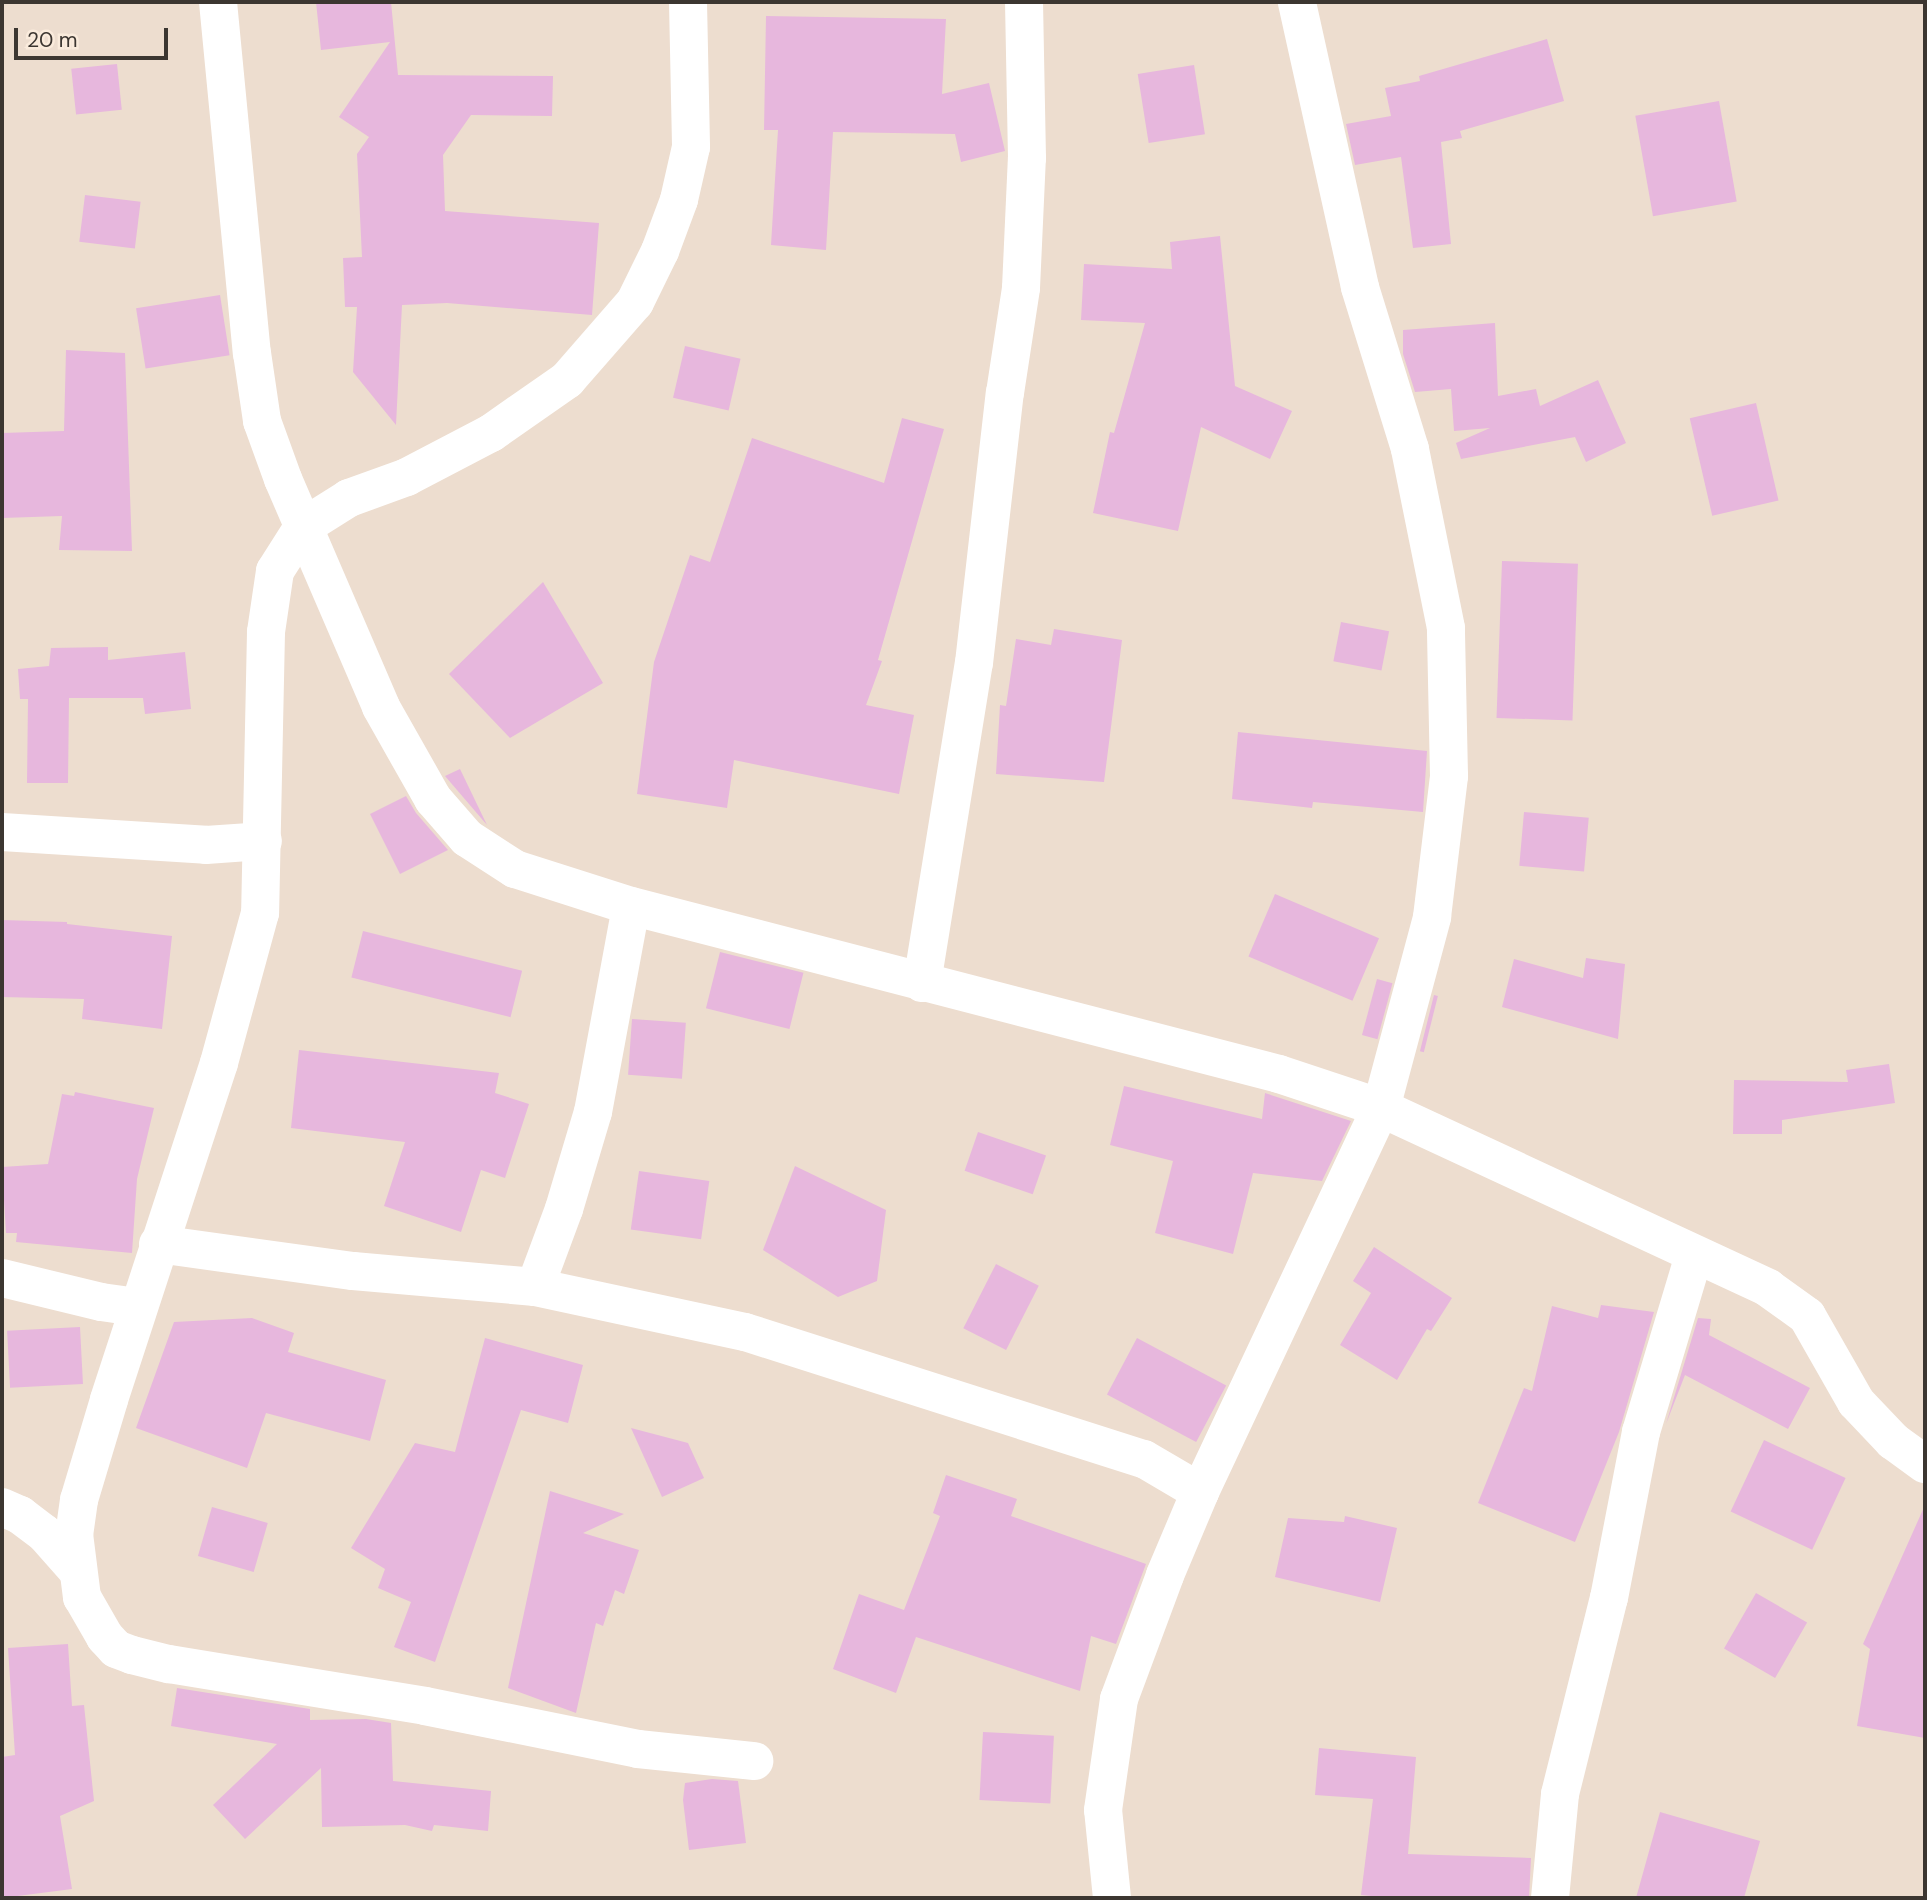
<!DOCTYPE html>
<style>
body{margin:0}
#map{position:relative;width:1927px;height:1900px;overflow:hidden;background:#edddcf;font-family:"DM Sans",sans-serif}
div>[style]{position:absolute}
.building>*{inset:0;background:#e7b7dd;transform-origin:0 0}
.street>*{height:38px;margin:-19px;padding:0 19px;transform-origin:19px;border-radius:19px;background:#fff}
span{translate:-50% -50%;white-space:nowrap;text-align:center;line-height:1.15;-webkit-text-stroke:5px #faebdc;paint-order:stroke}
.frame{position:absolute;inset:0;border:4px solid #3c3631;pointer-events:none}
.scale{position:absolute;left:14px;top:28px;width:154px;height:32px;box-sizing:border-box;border:4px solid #3c3631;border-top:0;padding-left:9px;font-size:21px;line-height:24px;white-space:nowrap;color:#3c3631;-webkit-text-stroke:5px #faebdc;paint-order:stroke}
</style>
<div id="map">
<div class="building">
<i style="clip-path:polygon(316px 2px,391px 2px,398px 75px,553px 76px,552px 116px,471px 115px,443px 155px,445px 211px,599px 223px,592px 315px,447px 303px,402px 305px,396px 425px,353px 372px,357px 307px,345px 307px,343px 258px,362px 257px,357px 154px,369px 137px,339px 117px,390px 42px,321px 50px)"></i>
<i style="clip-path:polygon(766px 16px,946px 19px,942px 94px,989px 83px,1005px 151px,961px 162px,955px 134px,833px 132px,826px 250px,771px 245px,778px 130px,764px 130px)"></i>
<i style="clip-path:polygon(1547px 39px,1564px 101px,1460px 131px,1462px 138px,1441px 142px,1451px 244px,1413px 248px,1401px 157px,1355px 165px,1346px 124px,1391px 116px,1385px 88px,1420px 81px,1419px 76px)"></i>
<i style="left:117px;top:64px;width:46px;height:46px;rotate:84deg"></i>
<i style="left:1194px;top:65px;width:70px;height:57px;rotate:81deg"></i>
<i style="left:1719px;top:101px;width:102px;height:85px;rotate:80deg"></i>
<i style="left:85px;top:195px;width:56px;height:47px;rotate:7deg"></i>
<i style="clip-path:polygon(1220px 236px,1235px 386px,1292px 411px,1270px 459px,1201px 427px,1178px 531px,1093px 513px,1110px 432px,1114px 433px,1145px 323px,1081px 320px,1084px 264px,1172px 269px,1170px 242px)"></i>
<i style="left:220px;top:295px;width:61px;height:85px;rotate:81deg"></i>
<i style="clip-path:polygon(1495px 323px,1498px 396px,1536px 389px,1540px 406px,1598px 380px,1626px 443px,1586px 462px,1575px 437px,1461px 459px,1456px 443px,1490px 428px,1454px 431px,1451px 389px,1415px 392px,1403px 354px,1403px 330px)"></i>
<i style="left:685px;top:346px;width:57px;height:53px;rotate:13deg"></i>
<i style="clip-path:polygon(66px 350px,125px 353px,132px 551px,59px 550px,62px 516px,2px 518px,2px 433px,64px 431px)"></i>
<i style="left:1756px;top:403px;width:100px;height:68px;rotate:77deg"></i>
<i style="clip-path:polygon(902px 418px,944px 429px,878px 660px,882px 661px,866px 705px,914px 715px,899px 794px,734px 760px,727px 808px,637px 794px,654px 662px,690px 555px,710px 562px,752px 438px,884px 483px)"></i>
<i style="left:1502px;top:561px;width:76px;height:157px;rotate:2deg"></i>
<i style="clip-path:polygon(543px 582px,603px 683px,510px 738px,449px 674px)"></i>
<i style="left:1341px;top:622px;width:49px;height:40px;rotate:11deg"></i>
<i style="clip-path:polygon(1054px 629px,1122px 640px,1104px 782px,996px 774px,1000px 705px,1006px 706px,1016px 639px,1051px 645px)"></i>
<i style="clip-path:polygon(108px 647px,108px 660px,185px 652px,191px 709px,145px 714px,143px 698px,69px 698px,68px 783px,27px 783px,28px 699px,20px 699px,18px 669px,49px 666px,51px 648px)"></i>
<i style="clip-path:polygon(1238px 732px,1427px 751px,1423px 812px,1313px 802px,1312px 808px,1232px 799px)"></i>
<i style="clip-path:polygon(460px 769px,487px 825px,445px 776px)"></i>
<i style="clip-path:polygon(406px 796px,416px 813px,448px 850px,400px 874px,370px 814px)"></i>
<i style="left:1524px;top:812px;width:65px;height:54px;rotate:5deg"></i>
<i style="left:1275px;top:894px;width:113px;height:68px;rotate:23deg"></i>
<i style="clip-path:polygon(2px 920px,67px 922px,67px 924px,172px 936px,162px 1029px,82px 1019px,84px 999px,2px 997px)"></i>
<i style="left:363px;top:931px;width:164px;height:48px;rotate:14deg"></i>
<i style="left:720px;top:952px;width:86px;height:58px;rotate:14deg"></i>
<i style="clip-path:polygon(1586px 958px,1625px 964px,1618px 1039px,1502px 1007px,1514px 959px,1583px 978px)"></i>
<i style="left:1377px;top:979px;width:16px;height:58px;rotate:15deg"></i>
<i style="left:1434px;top:995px;width:4px;height:58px;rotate:14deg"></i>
<i style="left:632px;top:1019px;width:54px;height:56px;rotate:4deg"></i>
<i style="clip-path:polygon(299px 1050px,499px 1073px,495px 1093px,529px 1104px,505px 1178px,481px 1170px,461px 1232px,384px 1206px,405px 1142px,291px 1128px)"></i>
<i style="clip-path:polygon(1889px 1064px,1895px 1103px,1782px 1120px,1782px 1134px,1733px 1134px,1734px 1080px,1848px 1082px,1846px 1070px)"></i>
<i style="clip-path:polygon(1124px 1086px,1262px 1119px,1265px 1093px,1351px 1121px,1322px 1181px,1253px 1173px,1233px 1254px,1155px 1233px,1173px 1161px,1110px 1145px)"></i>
<i style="clip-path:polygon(75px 1092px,154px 1108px,137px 1179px,132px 1253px,16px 1242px,17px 1233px,6px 1233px,2px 1167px,48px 1164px,62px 1094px,74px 1096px)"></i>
<i style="left:978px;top:1132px;width:72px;height:41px;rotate:19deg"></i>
<i style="clip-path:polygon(795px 1166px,886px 1210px,877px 1281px,838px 1297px,763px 1250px)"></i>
<i style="left:639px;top:1171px;width:71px;height:59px;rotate:8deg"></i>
<i style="clip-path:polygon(1374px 1247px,1452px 1298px,1431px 1331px,1427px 1329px,1397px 1380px,1340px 1345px,1371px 1293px,1353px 1281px)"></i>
<i style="left:996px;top:1264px;width:48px;height:72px;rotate:27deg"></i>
<i style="clip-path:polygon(1601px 1305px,1654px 1312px,1619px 1432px,1575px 1542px,1478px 1503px,1524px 1388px,1532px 1391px,1552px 1306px,1598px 1318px)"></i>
<i style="clip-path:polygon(252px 1318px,294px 1333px,288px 1352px,386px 1380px,370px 1441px,266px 1413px,247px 1468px,136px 1428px,174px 1322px)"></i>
<i style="clip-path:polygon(1698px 1318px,1711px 1319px,1709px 1335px,1810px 1388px,1788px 1429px,1685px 1375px,1666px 1424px)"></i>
<i style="left:80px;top:1327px;width:57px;height:73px;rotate:87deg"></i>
<i style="clip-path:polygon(485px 1338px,583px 1365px,568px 1423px,521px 1410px,435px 1662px,394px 1647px,411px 1602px,378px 1588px,385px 1569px,351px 1548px,415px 1443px,455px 1452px)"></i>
<i style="left:1137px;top:1338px;width:101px;height:64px;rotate:28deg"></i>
<i style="clip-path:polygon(631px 1428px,688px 1443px,704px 1478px,662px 1497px)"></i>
<i style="left:1764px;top:1440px;width:90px;height:79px;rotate:25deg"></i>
<i style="clip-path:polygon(946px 1475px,1017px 1499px,1011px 1516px,1146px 1564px,1116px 1644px,1091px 1636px,1080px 1691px,916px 1637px,896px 1693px,833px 1669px,859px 1594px,904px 1610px,940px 1516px,933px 1513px)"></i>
<i style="clip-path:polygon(550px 1491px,624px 1514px,583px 1533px,639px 1550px,624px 1594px,615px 1590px,603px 1626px,596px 1623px,576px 1713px,508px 1688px)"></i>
<i style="clip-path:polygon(1925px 1505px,1925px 1738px,1857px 1726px,1870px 1649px,1863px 1644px)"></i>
<i style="left:212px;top:1507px;width:58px;height:51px;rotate:16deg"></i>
<i style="clip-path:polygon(1345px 1516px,1397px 1528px,1380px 1602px,1275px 1577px,1288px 1518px,1344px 1522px)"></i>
<i style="left:1756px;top:1593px;width:59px;height:64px;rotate:30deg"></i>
<i style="clip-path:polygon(68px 1644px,72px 1706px,84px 1705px,94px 1801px,60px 1816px,72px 1889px,2px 1898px,2px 1757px,15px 1755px,8px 1648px)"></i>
<i style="clip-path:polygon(177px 1688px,310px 1709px,310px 1720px,366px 1719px,391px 1723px,393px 1781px,491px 1791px,488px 1831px,434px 1825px,432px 1831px,405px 1825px,322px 1827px,321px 1768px,245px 1839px,213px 1805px,277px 1744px,171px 1726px)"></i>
<i style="left:983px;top:1732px;width:71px;height:68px;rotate:3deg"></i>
<i style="clip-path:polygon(1319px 1748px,1416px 1757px,1408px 1854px,1531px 1858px,1529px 1898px,1391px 1898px,1361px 1895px,1373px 1799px,1315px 1795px)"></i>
<i style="clip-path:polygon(712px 1779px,738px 1781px,746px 1843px,689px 1850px,683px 1800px,685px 1783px)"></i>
<i style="clip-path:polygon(1660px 1812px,1760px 1841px,1744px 1898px,1636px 1898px)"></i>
</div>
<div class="street">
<i style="left:218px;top:2px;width:353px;rotate:84.5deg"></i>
<i style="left:252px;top:353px;width:69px;rotate:81.6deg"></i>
<i style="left:262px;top:421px;width:62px;rotate:70.1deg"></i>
<i style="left:283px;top:479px;width:248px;rotate:66.7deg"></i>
<i style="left:381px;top:707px;width:106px;rotate:60.5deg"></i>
<i style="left:433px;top:799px;width:52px;rotate:48.9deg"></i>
<i style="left:467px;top:838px;width:57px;rotate:32.9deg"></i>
<i style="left:515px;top:869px;width:122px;rotate:17.7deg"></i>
<i style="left:631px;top:906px;width:669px;rotate:14.53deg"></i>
<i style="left:1279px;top:1074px;width:108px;rotate:18.4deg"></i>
<i style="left:1381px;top:1108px;width:427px;rotate:24.9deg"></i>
<i style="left:1768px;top:1288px;width:48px;rotate:35.7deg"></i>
<i style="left:1807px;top:1316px;width:99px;rotate:60.3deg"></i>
<i style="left:1856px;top:1402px;width:54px;rotate:46.5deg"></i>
<i style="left:1893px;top:1441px;width:39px;rotate:36deg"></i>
<i style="left:688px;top:2px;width:145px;rotate:88.8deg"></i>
<i style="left:691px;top:147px;width:54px;rotate:102.8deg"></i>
<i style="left:679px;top:200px;width:54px;rotate:110.4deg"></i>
<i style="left:660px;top:251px;width:57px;rotate:116.1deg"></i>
<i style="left:635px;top:302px;width:103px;rotate:131.1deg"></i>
<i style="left:567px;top:380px;width:93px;rotate:145.1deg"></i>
<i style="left:491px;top:433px;width:95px;rotate:152.4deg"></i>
<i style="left:407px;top:477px;width:62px;rotate:160.1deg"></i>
<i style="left:349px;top:498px;width:54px;rotate:147.8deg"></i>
<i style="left:303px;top:527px;width:52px;rotate:122.5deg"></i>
<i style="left:275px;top:571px;width:62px;rotate:98.4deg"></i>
<i style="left:266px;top:632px;width:281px;rotate:91.2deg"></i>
<i style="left:260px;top:913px;width:156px;rotate:105.3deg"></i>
<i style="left:219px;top:1063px;width:354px;rotate:108.1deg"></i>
<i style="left:109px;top:1400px;width:104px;rotate:106.7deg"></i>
<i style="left:79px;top:1500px;width:34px;rotate:98deg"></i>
<i style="left:74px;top:1534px;width:64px;rotate:82.8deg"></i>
<i style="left:82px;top:1597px;width:46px;rotate:60.1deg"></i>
<i style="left:105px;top:1637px;width:16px;rotate:47deg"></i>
<i style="left:116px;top:1649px;width:17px;rotate:21deg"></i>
<i style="left:132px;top:1655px;width:38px;rotate:14deg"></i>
<i style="left:169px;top:1664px;width:259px;rotate:9.3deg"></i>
<i style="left:425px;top:1706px;width:217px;rotate:11.4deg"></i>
<i style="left:638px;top:1749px;width:117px;rotate:5.9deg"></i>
<i style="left:2px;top:832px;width:204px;rotate:3.6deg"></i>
<i style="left:206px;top:845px;width:57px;rotate:-4deg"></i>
<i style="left:922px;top:983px;width:324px;rotate:-80.8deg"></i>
<i style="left:974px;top:663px;width:272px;rotate:-83.5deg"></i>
<i style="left:1005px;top:393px;width:106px;rotate:-81.3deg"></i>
<i style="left:1021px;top:288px;width:130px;rotate:-87.4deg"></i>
<i style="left:1027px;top:158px;width:156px;rotate:-91.1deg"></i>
<i style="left:158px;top:1244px;width:197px;rotate:7.9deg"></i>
<i style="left:353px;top:1271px;width:183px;rotate:5deg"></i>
<i style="left:535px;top:1287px;width:215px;rotate:12.1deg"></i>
<i style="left:745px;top:1332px;width:419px;rotate:17.7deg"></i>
<i style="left:1144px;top:1459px;width:65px;rotate:30.5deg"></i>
<i style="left:2px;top:1278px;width:102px;rotate:13.6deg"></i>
<i style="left:101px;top:1302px;width:37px;rotate:8deg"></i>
<i style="left:535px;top:1287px;width:83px;rotate:-69.6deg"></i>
<i style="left:564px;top:1209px;width:101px;rotate:-73.4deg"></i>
<i style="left:593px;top:1112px;width:209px;rotate:-79.5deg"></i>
<i style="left:2px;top:1507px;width:20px;rotate:24deg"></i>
<i style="left:20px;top:1515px;width:30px;rotate:37deg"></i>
<i style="left:44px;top:1533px;width:48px;rotate:48.4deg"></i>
<i style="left:1112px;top:1898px;width:88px;rotate:-95.8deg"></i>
<i style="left:1103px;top:1810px;width:112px;rotate:-81.8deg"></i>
<i style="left:1119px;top:1699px;width:132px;rotate:-69.6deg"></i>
<i style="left:1165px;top:1575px;width:90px;rotate:-67.1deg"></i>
<i style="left:1200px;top:1492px;width:425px;rotate:-64.8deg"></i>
<i style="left:1381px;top:1108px;width:198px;rotate:-75deg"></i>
<i style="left:1432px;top:917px;width:142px;rotate:-83.1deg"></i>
<i style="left:1449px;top:776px;width:148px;rotate:-91.2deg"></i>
<i style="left:1446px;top:628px;width:183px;rotate:-101.4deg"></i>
<i style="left:1410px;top:449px;width:170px;rotate:-107.2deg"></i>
<i style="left:1360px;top:287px;width:292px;rotate:-102.5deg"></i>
<i style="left:1550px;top:1898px;width:104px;rotate:-84.5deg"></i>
<i style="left:1560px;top:1794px;width:202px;rotate:-76deg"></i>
<i style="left:1609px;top:1598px;width:169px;rotate:-79.1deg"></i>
<i style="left:1641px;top:1432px;width:185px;rotate:-73.3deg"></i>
</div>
<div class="frame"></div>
<div class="scale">20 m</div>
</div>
